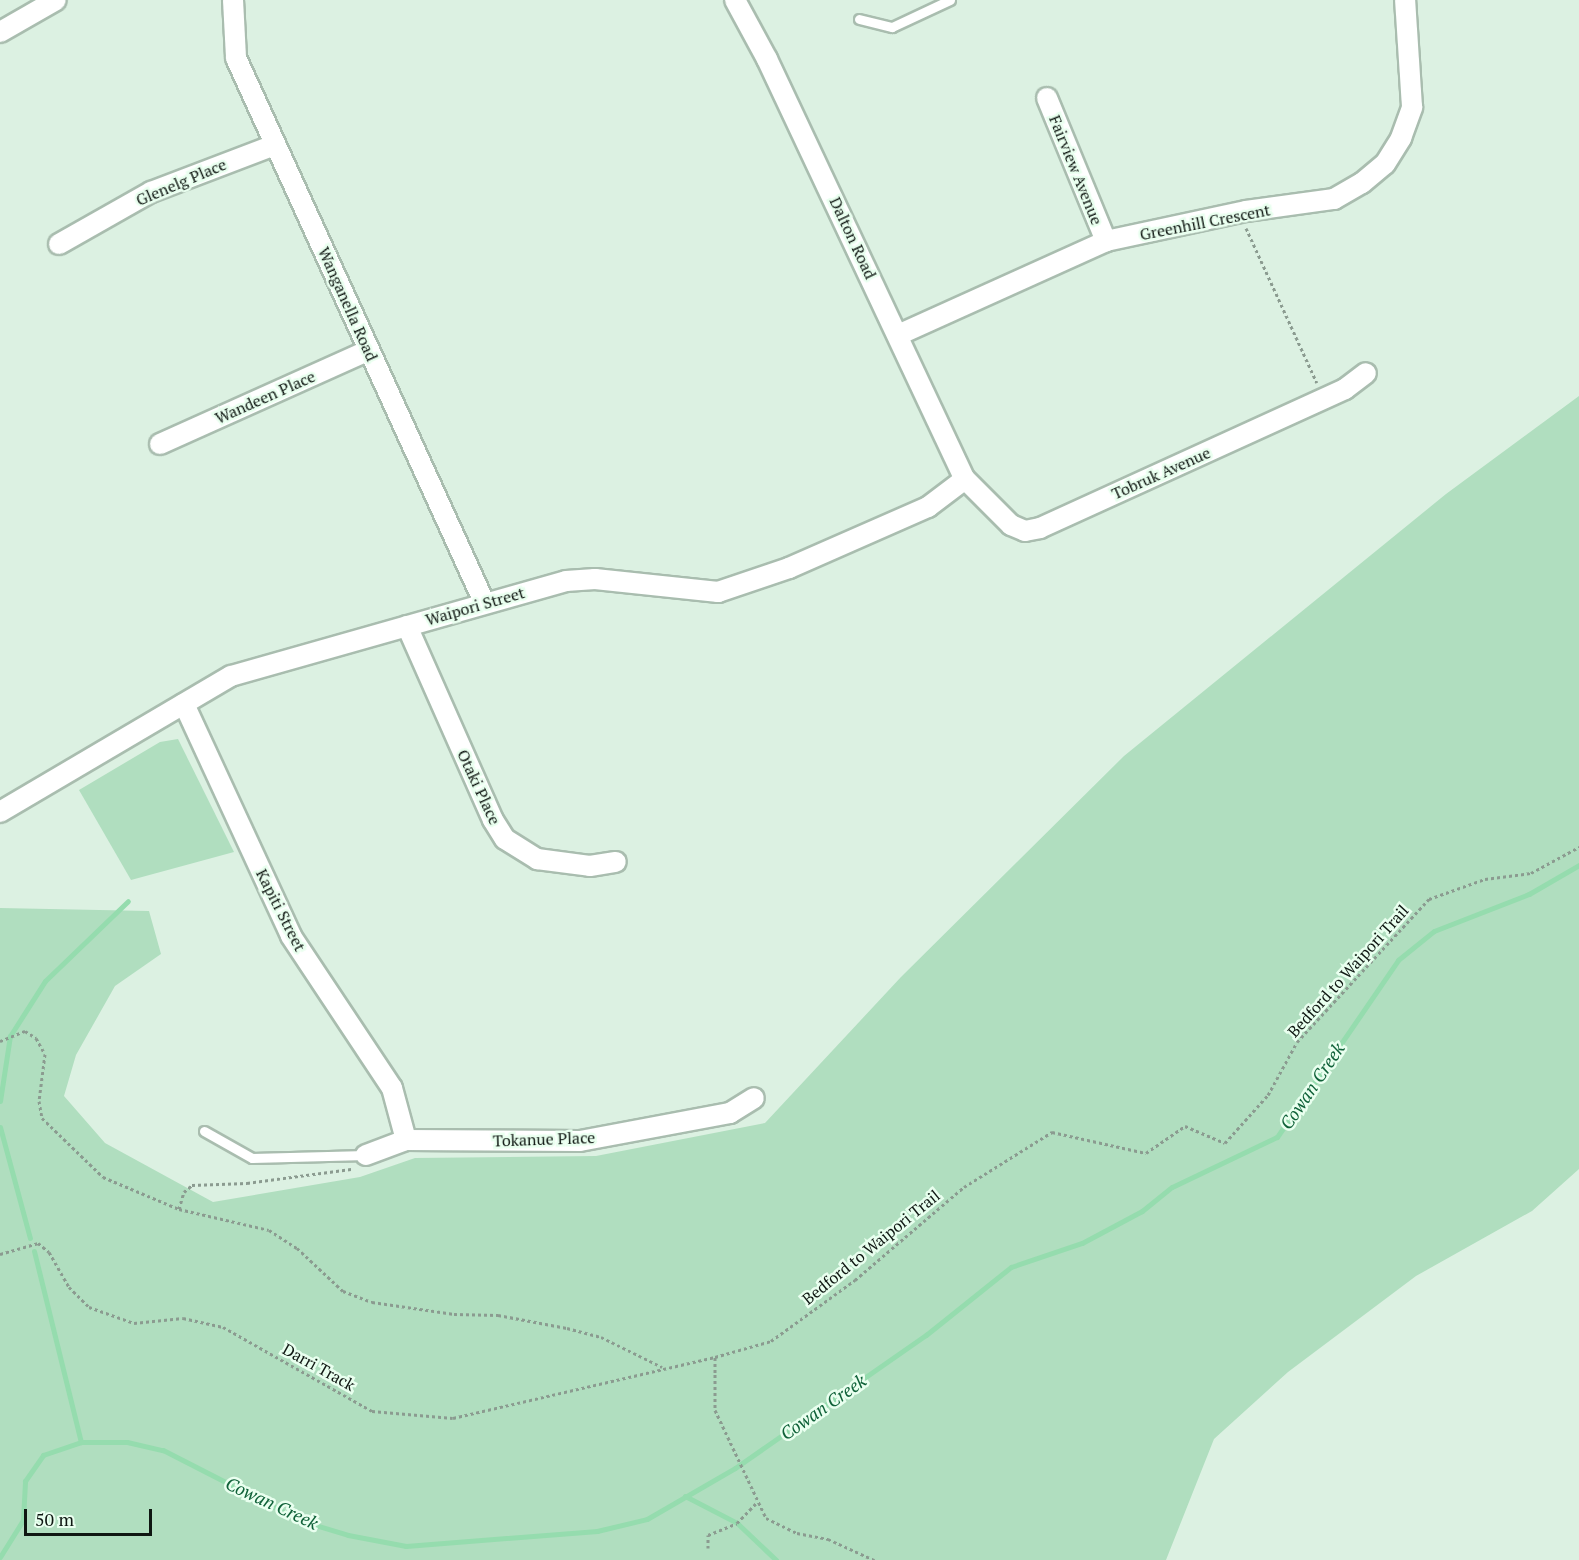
<!DOCTYPE html>
<style>
body{margin:0}
#map{position:relative;width:1579px;height:1560px;overflow:hidden;background:#dcf1e2;font-family:"PT Serif",serif}
div>[style]{position:absolute}
.green>*{inset:0;background:#b0debf}
.stream>*{height:5px;margin:-2.5px;padding:0 2.5px;transform-origin:2.5px;border-radius:2.5px;background:#95dcae}
.path>*{height:3px;margin-top:-1.5px;transform-origin:0;background:repeating-linear-gradient(90deg,#8b9b90 0 3px,transparent 0 6px)}
.roads{filter:drop-shadow(2px 0 #a9bdaf) drop-shadow(-2px 0 #a9bdaf) drop-shadow(0 2px #a9bdaf) drop-shadow(0 -2px #a9bdaf)}
.service>*{height:9px;margin:-4.5px;padding:0 4.5px;transform-origin:4.5px;border-radius:4.5px;background:#fff}
.minor>*{height:20px;margin:-10px;padding:0 10px;transform-origin:10px;border-radius:10px;background:#fff}
span{translate:-50% -50%;white-space:nowrap;text-align:center;line-height:1.15;-webkit-text-stroke:5px #e9ffef;paint-order:stroke}
.street-label{font-size:16px;color:#0f1712}
.water-label{font-size:18px;color:#0f6138;font-style:italic}
.scale{position:absolute;left:24px;top:1509px;width:128px;height:27px;box-sizing:border-box;border:3px solid #0f1712;border-top:0;padding-left:8px;font-size:18px;line-height:21px;white-space:nowrap;color:#0f1712;-webkit-text-stroke:4px #e9ffef;paint-order:stroke}
</style>
<div id="map">
<div class="green">
<i style="clip-path:polygon(1579px 396px,1579px 1169px,1532px 1211px,1416px 1276px,1288px 1372px,1214px 1439px,1166px 1560px,0 1560px,0 908px,149px 911px,161px 954px,115px 986px,76px 1055px,64px 1096px,105px 1143px,213px 1202px,360px 1177px,415px 1158px,596px 1156px,765px 1123px,901px 977px,1124px 756px,1446px 494px)"></i>
<i style="clip-path:polygon(178px 739px,234px 852px,131px 880px,79px 790px,160px 742px)"></i>
</div>
<div class="stream">
<i style="left:0;top:1101px;width:66px;rotate:-81.3deg"></i>
<i style="left:10px;top:1036px;width:65px;rotate:-57.5deg"></i>
<i style="left:45px;top:981px;width:115px;rotate:-43.9deg"></i>
<i style="left:0;top:1127px;width:115px;rotate:74.9deg"></i>
<i style="left:34px;top:1251px;width:197px;rotate:76.2deg"></i>
<i style="left:685px;top:1496px;width:59px;rotate:27.4deg"></i>
<i style="left:737px;top:1523px;width:54px;rotate:43.5deg"></i>
<i style="left:0;top:1557px;width:44px;rotate:-58.1deg"></i>
<i style="left:23px;top:1520px;width:39px;rotate:-87deg"></i>
<i style="left:25px;top:1481px;width:32px;rotate:-55deg"></i>
<i style="left:43px;top:1455px;width:40px;rotate:-18.9deg"></i>
<i style="left:81px;top:1442px;width:46px"></i>
<i style="left:127px;top:1442px;width:37px;rotate:13deg"></i>
<i style="left:163px;top:1450px;width:156px;rotate:27.1deg"></i>
<i style="left:302px;top:1521px;width:48px;rotate:16.9deg"></i>
<i style="left:348px;top:1535px;width:59px;rotate:10.7deg"></i>
<i style="left:406px;top:1546px;width:192px;rotate:-4.5deg"></i>
<i style="left:597px;top:1531px;width:51px;rotate:-13.5deg"></i>
<i style="left:647px;top:1519px;width:102px;rotate:-30.1deg"></i>
<i style="left:735px;top:1468px;width:233px;rotate:-34.9deg"></i>
<i style="left:926px;top:1335px;width:109px;rotate:-38.7deg"></i>
<i style="left:1011px;top:1267px;width:75px;rotate:-18.7deg"></i>
<i style="left:1082px;top:1243px;width:68px;rotate:-28.1deg"></i>
<i style="left:1142px;top:1211px;width:38px;rotate:-39deg"></i>
<i style="left:1172px;top:1187px;width:116px;rotate:-25.5deg"></i>
<i style="left:1277px;top:1137px;width:214px;rotate:-55.6deg"></i>
<i style="left:1398px;top:960px;width:46px;rotate:-38.9deg"></i>
<i style="left:1434px;top:931px;width:102px;rotate:-21.3deg"></i>
<i style="left:1529px;top:894px;width:58px;rotate:-30.1deg"></i>
</div>
<div class="path">
<i style="left:1246px;top:228px;width:170px;rotate:65.4deg"></i>
<i style="left:0;top:1041px;width:27px;rotate:-22deg"></i>
<i style="left:25px;top:1031px;width:13px;rotate:32deg"></i>
<i style="left:36px;top:1038px;width:18px;rotate:61deg"></i>
<i style="left:45px;top:1054px;width:47px;rotate:97.3deg"></i>
<i style="left:39px;top:1101px;width:17px;rotate:80deg"></i>
<i style="left:42px;top:1118px;width:85px;rotate:44deg"></i>
<i style="left:103px;top:1177px;width:82px;rotate:22.8deg"></i>
<i style="left:179px;top:1209px;width:92px;rotate:13.1deg"></i>
<i style="left:269px;top:1230px;width:33px;rotate:33deg"></i>
<i style="left:297px;top:1248px;width:63px;rotate:43.1deg"></i>
<i style="left:343px;top:1291px;width:31px;rotate:21deg"></i>
<i style="left:372px;top:1302px;width:83px;rotate:8.3deg"></i>
<i style="left:454px;top:1314px;width:44px;rotate:1.3deg"></i>
<i style="left:498px;top:1315px;width:70px;rotate:10.7deg"></i>
<i style="left:567px;top:1328px;width:35px;rotate:15deg"></i>
<i style="left:601px;top:1337px;width:68px;rotate:26.2deg"></i>
<i style="left:179px;top:1209px;width:18px;rotate:-74deg"></i>
<i style="left:184px;top:1192px;width:11px;rotate:-41deg"></i>
<i style="left:192px;top:1185px;width:55px;rotate:-2.1deg"></i>
<i style="left:247px;top:1183px;width:105px;rotate:-7.7deg"></i>
<i style="left:0;top:1254px;width:40px;rotate:-16deg"></i>
<i style="left:38px;top:1243px;width:14px;rotate:39deg"></i>
<i style="left:49px;top:1252px;width:40px;rotate:60.3deg"></i>
<i style="left:69px;top:1287px;width:28px;rotate:45deg"></i>
<i style="left:89px;top:1307px;width:48px;rotate:19.6deg"></i>
<i style="left:134px;top:1323px;width:49px;rotate:-5.8deg"></i>
<i style="left:183px;top:1318px;width:41px;rotate:12.7deg"></i>
<i style="left:223px;top:1327px;width:171px;rotate:29.4deg"></i>
<i style="left:372px;top:1411px;width:81px;rotate:4.9deg"></i>
<i style="left:453px;top:1418px;width:269px;rotate:-13.1deg"></i>
<i style="left:715px;top:1357px;width:58px;rotate:-15.9deg"></i>
<i style="left:771px;top:1341px;width:104px;rotate:-36deg"></i>
<i style="left:855px;top:1280px;width:143px;rotate:-40.5deg"></i>
<i style="left:964px;top:1187px;width:104px;rotate:-32deg"></i>
<i style="left:1052px;top:1132px;width:96px;rotate:12.6deg"></i>
<i style="left:1146px;top:1153px;width:47px;rotate:-34.7deg"></i>
<i style="left:1185px;top:1126px;width:43px;rotate:23deg"></i>
<i style="left:1225px;top:1143px;width:64px;rotate:-48.1deg"></i>
<i style="left:1268px;top:1095px;width:60px;rotate:-61.3deg"></i>
<i style="left:1297px;top:1042px;width:195px;rotate:-47.3deg"></i>
<i style="left:1429px;top:899px;width:59px;rotate:-19.7deg"></i>
<i style="left:1485px;top:879px;width:46px;rotate:-7.4deg"></i>
<i style="left:1531px;top:873px;width:55px;rotate:-28.4deg"></i>
<i style="left:715px;top:1357px;width:53px;rotate:90deg"></i>
<i style="left:715px;top:1410px;width:119px;rotate:64.7deg"></i>
<i style="left:766px;top:1518px;width:34px;rotate:26deg"></i>
<i style="left:797px;top:1533px;width:32px;rotate:11deg"></i>
<i style="left:828px;top:1539px;width:51px;rotate:24.5deg"></i>
<i style="left:708px;top:1548px;width:13px;rotate:-90deg"></i>
<i style="left:708px;top:1535px;width:31px;rotate:-22deg"></i>
<i style="left:737px;top:1523px;width:28px;rotate:-46deg"></i>
</div>
<div class="roads">
<div class="service">
<i style="left:859px;top:19px;width:34px;rotate:14deg"></i>
<i style="left:892px;top:27px;width:64px;rotate:-25deg"></i>
<i style="left:204px;top:1131px;width:55px;rotate:29.4deg"></i>
<i style="left:252px;top:1158px;width:114px;rotate:-1.5deg"></i>
</div>
<div class="minor">
<i style="left:233px;top:0;width:58px;rotate:87deg"></i>
<i style="left:236px;top:58px;width:598px;rotate:65.49deg"></i>
<i style="left:735px;top:0;width:67px;rotate:61.5deg"></i>
<i style="left:767px;top:59px;width:464px;rotate:64.8deg"></i>
<i style="left:965px;top:479px;width:65px;rotate:45deg"></i>
<i style="left:1011px;top:525px;width:15px;rotate:23deg"></i>
<i style="left:1025px;top:531px;width:15px;rotate:-11deg"></i>
<i style="left:1040px;top:528px;width:335px;rotate:-24.5deg"></i>
<i style="left:1345px;top:389px;width:26px;rotate:-37deg"></i>
<i style="left:0;top:32px;width:64px;rotate:-29.7deg"></i>
<i style="left:1047px;top:98px;width:155px;rotate:67.6deg"></i>
<i style="left:59px;top:244px;width:106px;rotate:-29.5deg"></i>
<i style="left:151px;top:192px;width:133px;rotate:-20.8deg"></i>
<i style="left:898px;top:335px;width:228px;rotate:-24.3deg"></i>
<i style="left:1106px;top:241px;width:143px;rotate:-12.1deg"></i>
<i style="left:1246px;top:211px;width:89px;rotate:-7.8deg"></i>
<i style="left:1334px;top:199px;width:32px;rotate:-30deg"></i>
<i style="left:1362px;top:183px;width:30px;rotate:-40deg"></i>
<i style="left:1385px;top:164px;width:31px;rotate:-58deg"></i>
<i style="left:1401px;top:138px;width:33px;rotate:-70deg"></i>
<i style="left:1412px;top:107px;width:107px;rotate:-93.7deg"></i>
<i style="left:160px;top:444px;width:229px;rotate:-24.2deg"></i>
<i style="left:407px;top:626px;width:212px;rotate:66.1deg"></i>
<i style="left:493px;top:820px;width:22px;rotate:58deg"></i>
<i style="left:505px;top:839px;width:38px;rotate:32deg"></i>
<i style="left:537px;top:859px;width:53px;rotate:7.5deg"></i>
<i style="left:590px;top:866px;width:26px;rotate:-9deg"></i>
<i style="left:184px;top:704px;width:255px;rotate:65.2deg"></i>
<i style="left:291px;top:936px;width:182px;rotate:56.4deg"></i>
<i style="left:392px;top:1088px;width:54px;rotate:74.9deg"></i>
<i style="left:0;top:812px;width:268px;rotate:-30.5deg"></i>
<i style="left:231px;top:676px;width:348px;rotate:-15.8deg"></i>
<i style="left:566px;top:581px;width:29px;rotate:-4deg"></i>
<i style="left:595px;top:579px;width:124px;rotate:6deg"></i>
<i style="left:718px;top:592px;width:75px;rotate:-18.7deg"></i>
<i style="left:789px;top:568px;width:152px;rotate:-23.7deg"></i>
<i style="left:928px;top:507px;width:46px;rotate:-37.1deg"></i>
<i style="left:366px;top:1155px;width:43px;rotate:-20.6deg"></i>
<i style="left:406px;top:1140px;width:174px;rotate:0.3deg"></i>
<i style="left:580px;top:1141px;width:153px;rotate:-10.6deg"></i>
<i style="left:730px;top:1113px;width:28px;rotate:-32deg"></i>
</div>
</div>
<div class="street-label">
<span style="left:1076px;top:170px;rotate:68deg">Fairview Avenue</span>
<span style="left:181px;top:182px;rotate:-23deg">Glenelg Place</span>
<span style="left:1205px;top:222px;rotate:-11deg">Greenhill Crescent</span>
<span style="left:853px;top:238px;rotate:65deg">Dalton Road</span>
<span style="left:348px;top:304px;rotate:66deg">Wanganella Road</span>
<span style="left:265px;top:397px;rotate:-24deg">Wandeen Place</span>
<span style="left:1161px;top:473px;rotate:-24deg">Tobruk Avenue</span>
<span style="left:475px;top:606px;rotate:-16deg">Waipori Street</span>
<span style="left:479px;top:787px;rotate:65deg">Otaki Place</span>
<span style="left:281px;top:910px;rotate:63deg">Kapiti Street</span>
<span style="left:1348px;top:971px;rotate:-48deg">Bedford to Waipori Trail</span>
<span style="left:544px;top:1139px;rotate:-2deg">Tokanue Place</span>
<span style="left:871px;top:1247px;rotate:-39deg">Bedford to Waipori Trail</span>
<span style="left:319px;top:1367px;rotate:29deg">Darri Track</span>
</div>
<div class="water-label">
<span style="left:1312px;top:1086px;rotate:-56deg">Cowan Creek</span>
<span style="left:823px;top:1407px;rotate:-35deg">Cowan Creek</span>
<span style="left:272px;top:1503px;rotate:25deg">Cowan Creek</span>
</div>
<div class="scale">50 m</div>
</div>
